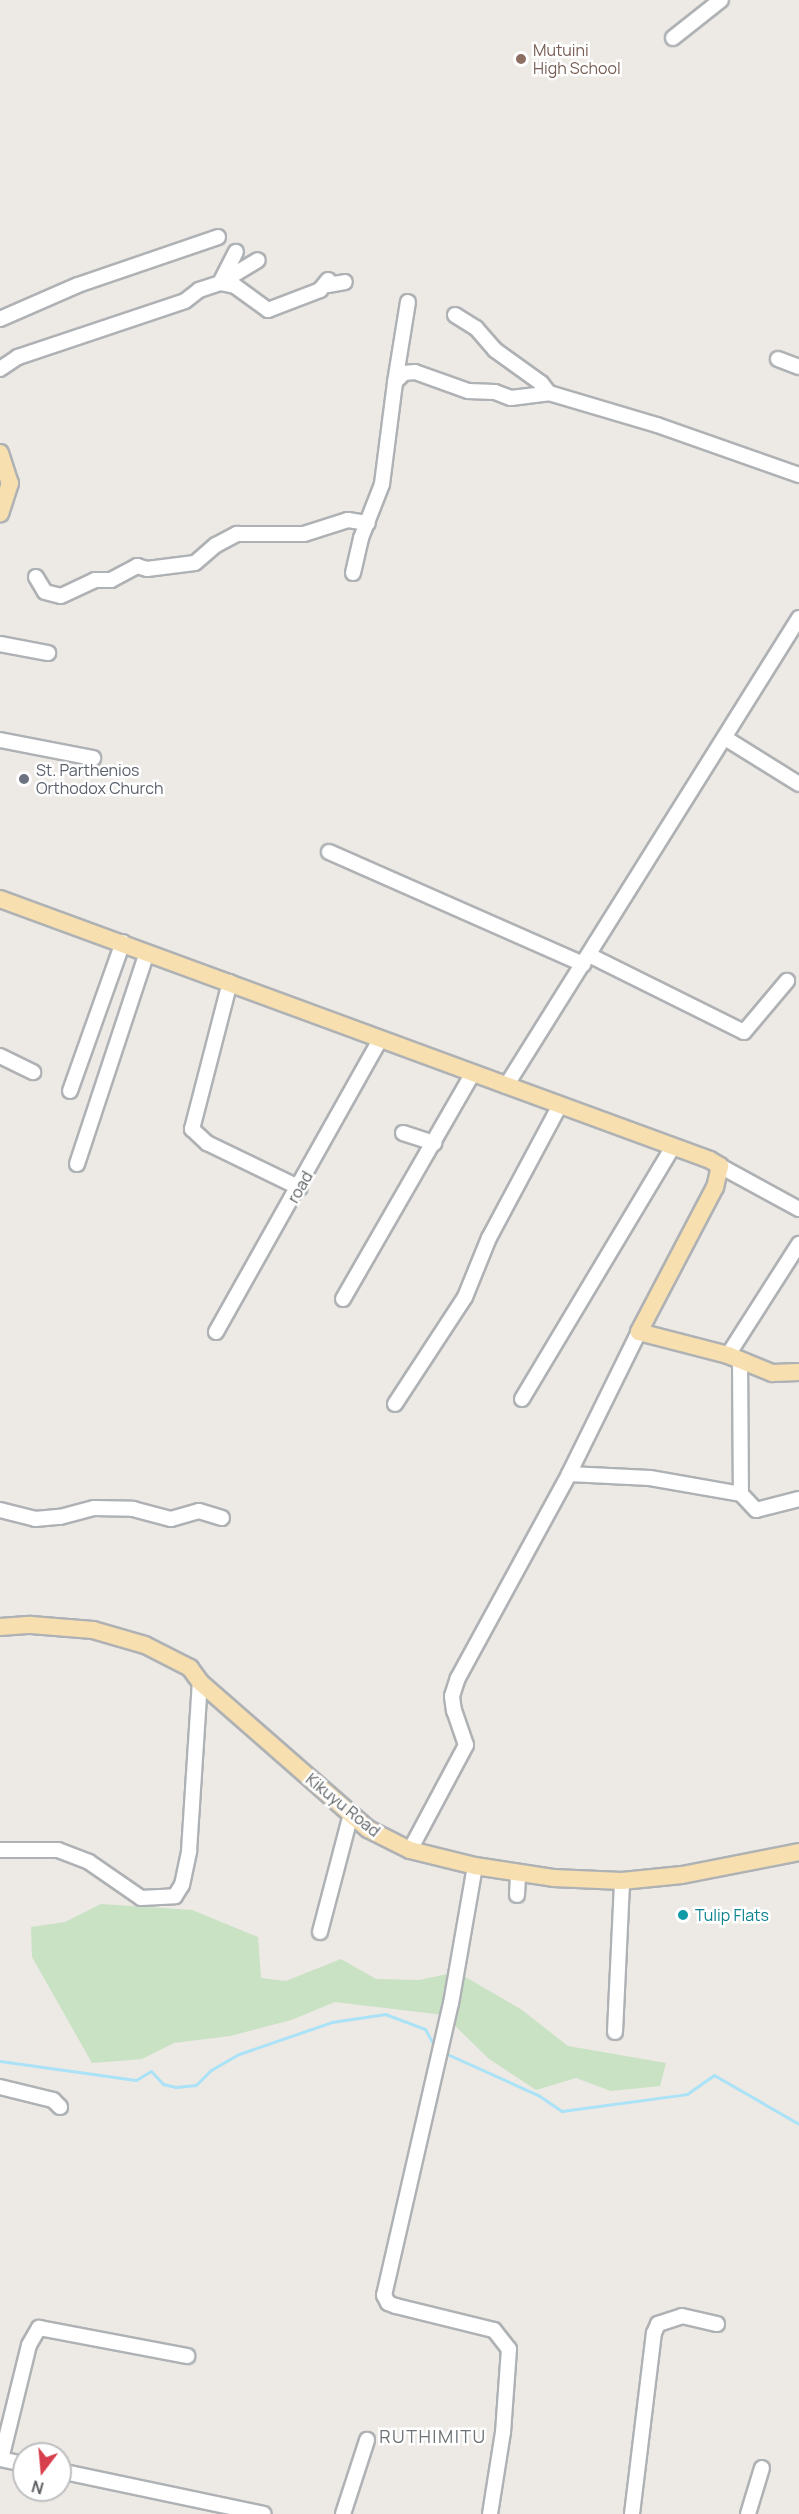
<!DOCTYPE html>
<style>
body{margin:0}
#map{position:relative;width:799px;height:2514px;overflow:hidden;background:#ede9e4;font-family:Manrope,sans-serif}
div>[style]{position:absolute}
.green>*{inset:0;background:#c8e2c3}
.stream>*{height:3px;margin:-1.5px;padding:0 1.5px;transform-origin:1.5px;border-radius:1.5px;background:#aae2f7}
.roads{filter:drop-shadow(2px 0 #afb2b5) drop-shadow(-2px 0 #afb2b5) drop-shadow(0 2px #afb2b5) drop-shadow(0 -2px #afb2b5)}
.minor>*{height:14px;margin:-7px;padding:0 7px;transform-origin:7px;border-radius:7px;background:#fff}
.major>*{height:16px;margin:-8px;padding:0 8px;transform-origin:8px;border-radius:8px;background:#f7dfaf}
.dots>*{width:16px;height:16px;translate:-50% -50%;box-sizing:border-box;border:3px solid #fff;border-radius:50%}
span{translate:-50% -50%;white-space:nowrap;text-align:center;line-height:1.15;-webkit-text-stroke:5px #fff;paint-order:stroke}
.education-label{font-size:16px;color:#785e54}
.left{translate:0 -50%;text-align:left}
.worship-label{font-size:16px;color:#5b616d}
.street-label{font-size:16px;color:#5c6063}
.culture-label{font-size:16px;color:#0d838f}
.neighbourhood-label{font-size:18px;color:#6d7275;letter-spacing:1.5px}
.north{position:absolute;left:12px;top:2442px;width:60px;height:60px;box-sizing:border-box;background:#fff;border:2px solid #bebfc1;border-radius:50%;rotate:196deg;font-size:16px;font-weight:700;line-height:24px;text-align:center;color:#5c6063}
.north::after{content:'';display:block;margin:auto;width:21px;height:27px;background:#d83f4d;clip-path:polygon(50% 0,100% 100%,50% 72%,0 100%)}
</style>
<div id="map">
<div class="green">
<i style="clip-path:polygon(101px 1904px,192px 1910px,258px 1937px,261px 1978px,286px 1981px,341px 1959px,376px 1979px,419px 1980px,457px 1972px,522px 2010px,568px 2046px,666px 2063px,660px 2086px,611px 2091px,576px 2078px,536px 2090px,489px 2059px,444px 2015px,335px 2002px,291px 2020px,230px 2036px,174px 2043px,142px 2059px,92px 2063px,32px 1957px,31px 1927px,65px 1922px)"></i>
</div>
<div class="stream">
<i style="left:447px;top:2054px;width:100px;rotate:24.3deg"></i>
<i style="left:538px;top:2095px;width:29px;rotate:34deg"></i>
<i style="left:562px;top:2111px;width:126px;rotate:-7.7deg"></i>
<i style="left:687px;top:2094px;width:33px;rotate:-35deg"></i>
<i style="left:714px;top:2075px;width:98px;rotate:30deg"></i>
<i style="left:0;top:2061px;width:137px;rotate:8deg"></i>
<i style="left:136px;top:2080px;width:17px;rotate:-31deg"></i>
<i style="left:151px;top:2071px;width:18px;rotate:47deg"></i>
<i style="left:163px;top:2084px;width:13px;rotate:13deg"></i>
<i style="left:176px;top:2087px;width:20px;rotate:-6deg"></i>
<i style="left:196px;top:2085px;width:21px;rotate:-45deg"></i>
<i style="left:211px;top:2070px;width:32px;rotate:-30deg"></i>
<i style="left:239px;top:2054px;width:98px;rotate:-19deg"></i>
<i style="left:332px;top:2022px;width:54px;rotate:-8.6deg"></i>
<i style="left:385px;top:2014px;width:43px;rotate:20.6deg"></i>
<i style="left:425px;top:2029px;width:21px;rotate:61deg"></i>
</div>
<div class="roads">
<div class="minor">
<i style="left:673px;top:38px;width:61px;rotate:-38.4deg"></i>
<i style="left:220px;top:283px;width:15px;rotate:11deg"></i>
<i style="left:235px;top:286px;width:41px;rotate:36deg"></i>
<i style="left:268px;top:310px;width:56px;rotate:-21deg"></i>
<i style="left:320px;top:290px;width:13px;rotate:-51deg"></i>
<i style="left:220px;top:283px;width:44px;rotate:-31.2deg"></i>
<i style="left:328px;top:285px;width:17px;rotate:-10deg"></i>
<i style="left:455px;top:315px;width:25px;rotate:32deg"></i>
<i style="left:476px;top:328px;width:29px;rotate:49deg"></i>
<i style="left:495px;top:350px;width:57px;rotate:35.7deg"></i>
<i style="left:541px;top:383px;width:13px;rotate:51deg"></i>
<i style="left:0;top:319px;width:85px;rotate:-23.6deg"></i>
<i style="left:78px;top:285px;width:148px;rotate:-18.9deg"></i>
<i style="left:778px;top:359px;width:22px;rotate:21deg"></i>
<i style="left:0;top:369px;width:22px;rotate:-34deg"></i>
<i style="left:18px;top:357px;width:176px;rotate:-18.5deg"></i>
<i style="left:185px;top:301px;width:18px;rotate:-38deg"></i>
<i style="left:199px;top:290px;width:22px;rotate:-18deg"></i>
<i style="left:220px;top:283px;width:35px;rotate:-63deg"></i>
<i style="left:395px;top:382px;width:81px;rotate:-80.8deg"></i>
<i style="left:353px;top:573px;width:36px;rotate:-77deg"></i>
<i style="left:361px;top:538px;width:58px;rotate:-68.7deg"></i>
<i style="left:382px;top:484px;width:103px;rotate:-82.7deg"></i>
<i style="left:395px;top:382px;width:13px;rotate:-45deg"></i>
<i style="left:404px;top:373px;width:11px;rotate:-5deg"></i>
<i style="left:415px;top:372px;width:56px;rotate:19.7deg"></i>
<i style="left:468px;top:391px;width:27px;rotate:2deg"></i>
<i style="left:495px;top:392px;width:17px;rotate:21deg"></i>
<i style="left:511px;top:398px;width:38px;rotate:-7deg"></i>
<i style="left:549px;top:393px;width:113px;rotate:16.5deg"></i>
<i style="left:657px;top:425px;width:151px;rotate:19.4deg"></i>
<i style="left:36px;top:577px;width:17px;rotate:59deg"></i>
<i style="left:45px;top:592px;width:16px;rotate:14deg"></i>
<i style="left:61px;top:596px;width:38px;rotate:-25deg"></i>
<i style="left:95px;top:580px;width:16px"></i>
<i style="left:111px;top:580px;width:30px;rotate:-28deg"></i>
<i style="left:137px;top:566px;width:10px;rotate:17deg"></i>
<i style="left:147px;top:569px;width:48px;rotate:-7.1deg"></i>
<i style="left:195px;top:563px;width:28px;rotate:-41deg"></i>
<i style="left:216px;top:545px;width:24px;rotate:-28deg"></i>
<i style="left:237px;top:534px;width:67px"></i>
<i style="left:304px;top:534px;width:46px;rotate:-17.7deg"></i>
<i style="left:348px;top:520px;width:20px;rotate:9deg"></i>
<i style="left:0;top:644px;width:49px;rotate:10.6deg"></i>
<i style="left:725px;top:738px;width:87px;rotate:31.9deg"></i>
<i style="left:0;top:740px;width:95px;rotate:11deg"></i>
<i style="left:329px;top:852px;width:278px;rotate:23.8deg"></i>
<i style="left:589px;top:955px;width:173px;rotate:26.4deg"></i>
<i style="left:744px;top:1032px;width:67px;rotate:-49.9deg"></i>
<i style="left:230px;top:982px;width:152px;rotate:104.5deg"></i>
<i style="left:192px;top:1129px;width:21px;rotate:43deg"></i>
<i style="left:207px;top:1143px;width:103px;rotate:25.8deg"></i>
<i style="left:0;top:1056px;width:37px;rotate:26deg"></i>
<i style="left:506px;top:1086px;width:552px;rotate:-57.95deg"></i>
<i style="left:70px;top:1091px;width:158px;rotate:-70.4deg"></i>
<i style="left:403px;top:1133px;width:33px;rotate:18deg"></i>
<i style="left:77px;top:1164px;width:223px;rotate:-71.7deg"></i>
<i style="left:720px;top:1166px;width:90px;rotate:28.6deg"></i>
<i style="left:343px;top:1299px;width:261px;rotate:-60.1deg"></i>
<i style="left:216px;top:1332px;width:335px;rotate:-60.7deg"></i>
<i style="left:728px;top:1355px;width:132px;rotate:-57.4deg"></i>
<i style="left:740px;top:1359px;width:135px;rotate:89.6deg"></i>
<i style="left:741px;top:1494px;width:22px;rotate:47deg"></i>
<i style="left:756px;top:1510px;width:44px;rotate:-14.3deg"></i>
<i style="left:522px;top:1399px;width:292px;rotate:-59.1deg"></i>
<i style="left:395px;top:1404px;width:128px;rotate:-56.8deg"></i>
<i style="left:465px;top:1297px;width:64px;rotate:-67.9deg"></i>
<i style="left:489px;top:1238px;width:151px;rotate:-61.9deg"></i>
<i style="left:569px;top:1474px;width:81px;rotate:2.8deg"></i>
<i style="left:650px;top:1478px;width:92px;rotate:10deg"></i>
<i style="left:0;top:1510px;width:36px;rotate:14deg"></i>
<i style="left:35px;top:1519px;width:25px;rotate:-5deg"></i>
<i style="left:60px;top:1517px;width:35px;rotate:-15deg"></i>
<i style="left:94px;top:1508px;width:39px;rotate:1deg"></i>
<i style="left:133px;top:1509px;width:39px;rotate:15deg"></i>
<i style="left:171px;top:1519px;width:29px;rotate:-16deg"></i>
<i style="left:199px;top:1511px;width:24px;rotate:17deg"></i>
<i style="left:0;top:1850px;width:58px"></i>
<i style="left:58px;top:1850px;width:33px;rotate:21deg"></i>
<i style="left:89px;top:1862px;width:63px;rotate:34.7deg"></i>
<i style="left:141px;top:1898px;width:34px;rotate:-3deg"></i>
<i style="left:175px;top:1896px;width:13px;rotate:-58deg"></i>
<i style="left:182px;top:1885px;width:35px;rotate:-78deg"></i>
<i style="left:189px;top:1851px;width:169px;rotate:-86.3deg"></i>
<i style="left:410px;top:1850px;width:119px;rotate:-61.9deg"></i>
<i style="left:466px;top:1745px;width:36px;rotate:-109deg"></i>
<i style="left:454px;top:1711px;width:15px;rotate:-98deg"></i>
<i style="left:452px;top:1696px;width:19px;rotate:-72deg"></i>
<i style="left:458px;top:1678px;width:232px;rotate:-61.4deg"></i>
<i style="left:569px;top:1474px;width:158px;rotate:-63.8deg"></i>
<i style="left:475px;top:1866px;width:139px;rotate:99.9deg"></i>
<i style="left:451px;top:2003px;width:300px;rotate:102.9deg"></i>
<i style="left:384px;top:2295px;width:9px;rotate:63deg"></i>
<i style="left:388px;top:2303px;width:9px;rotate:21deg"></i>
<i style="left:396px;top:2306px;width:101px;rotate:13.8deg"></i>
<i style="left:494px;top:2330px;width:24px;rotate:52deg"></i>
<i style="left:509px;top:2349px;width:83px;rotate:94.1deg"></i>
<i style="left:503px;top:2432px;width:83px;rotate:99deg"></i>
<i style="left:517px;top:1895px;width:22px;rotate:-87deg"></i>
<i style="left:320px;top:1932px;width:122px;rotate:-75.3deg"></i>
<i style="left:615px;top:2032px;width:151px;rotate:-87.3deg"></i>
<i style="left:0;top:2087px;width:55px;rotate:13.8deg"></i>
<i style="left:53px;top:2100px;width:10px;rotate:45deg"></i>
<i style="left:0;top:2459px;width:25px;rotate:12deg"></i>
<i style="left:1px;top:2459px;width:117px;rotate:-76.2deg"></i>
<i style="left:29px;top:2345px;width:20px;rotate:-60deg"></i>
<i style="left:39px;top:2328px;width:151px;rotate:10.7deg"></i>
<i style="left:60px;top:2471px;width:208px;rotate:11.9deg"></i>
<i style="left:343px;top:2514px;width:78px;rotate:-72deg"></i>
<i style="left:632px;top:2514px;width:182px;rotate:-83.1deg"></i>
<i style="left:654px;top:2333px;width:10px;rotate:-66deg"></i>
<i style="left:658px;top:2324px;width:25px;rotate:-18deg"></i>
<i style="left:682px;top:2316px;width:36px;rotate:13deg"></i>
<i style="left:748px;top:2514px;width:48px;rotate:-73.1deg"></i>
</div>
<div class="major">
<i style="left:0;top:453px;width:32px;rotate:72deg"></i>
<i style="left:10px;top:483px;width:32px;rotate:108deg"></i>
<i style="left:0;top:899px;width:756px;rotate:20.18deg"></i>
<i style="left:710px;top:1160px;width:12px;rotate:31deg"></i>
<i style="left:720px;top:1166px;width:22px;rotate:103deg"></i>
<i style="left:715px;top:1187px;width:164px;rotate:117.7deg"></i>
<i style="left:639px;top:1332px;width:92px;rotate:14.5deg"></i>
<i style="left:728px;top:1355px;width:48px;rotate:22.2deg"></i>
<i style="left:772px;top:1373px;width:27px;rotate:-2deg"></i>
<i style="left:0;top:1627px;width:31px;rotate:-4deg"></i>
<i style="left:31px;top:1625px;width:62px;rotate:4.6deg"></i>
<i style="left:93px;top:1630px;width:54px;rotate:16.1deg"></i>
<i style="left:145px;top:1645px;width:51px;rotate:27.1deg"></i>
<i style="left:190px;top:1668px;width:17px;rotate:54deg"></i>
<i style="left:200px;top:1682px;width:223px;rotate:41.2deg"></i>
<i style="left:368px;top:1829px;width:47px;rotate:26.6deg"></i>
<i style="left:410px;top:1850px;width:67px;rotate:13.8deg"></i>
<i style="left:475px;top:1866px;width:79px;rotate:8.7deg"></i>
<i style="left:553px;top:1878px;width:69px;rotate:2.5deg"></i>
<i style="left:622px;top:1881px;width:60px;rotate:-5.7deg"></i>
<i style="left:682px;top:1875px;width:119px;rotate:-11.1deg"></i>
</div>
</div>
<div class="dots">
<i style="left:521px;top:59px;background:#8d6e63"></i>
<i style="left:24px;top:779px;background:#6b7280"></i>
<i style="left:683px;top:1915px;background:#0f9aa8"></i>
</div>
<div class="education-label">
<span class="left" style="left:533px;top:59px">Mutuini<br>High School</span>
</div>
<div class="worship-label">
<span class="left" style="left:36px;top:779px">St. Parthenios<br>Orthodox Church</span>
</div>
<div class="street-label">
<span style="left:300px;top:1187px;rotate:-60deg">road</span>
<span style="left:343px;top:1805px;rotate:39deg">Kikuyu Road</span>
</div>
<div class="culture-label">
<span class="left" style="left:695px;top:1915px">Tulip Flats</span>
</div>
<div class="neighbourhood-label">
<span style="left:433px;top:2436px">RUTHIMITU</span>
</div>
<div class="north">N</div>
</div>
